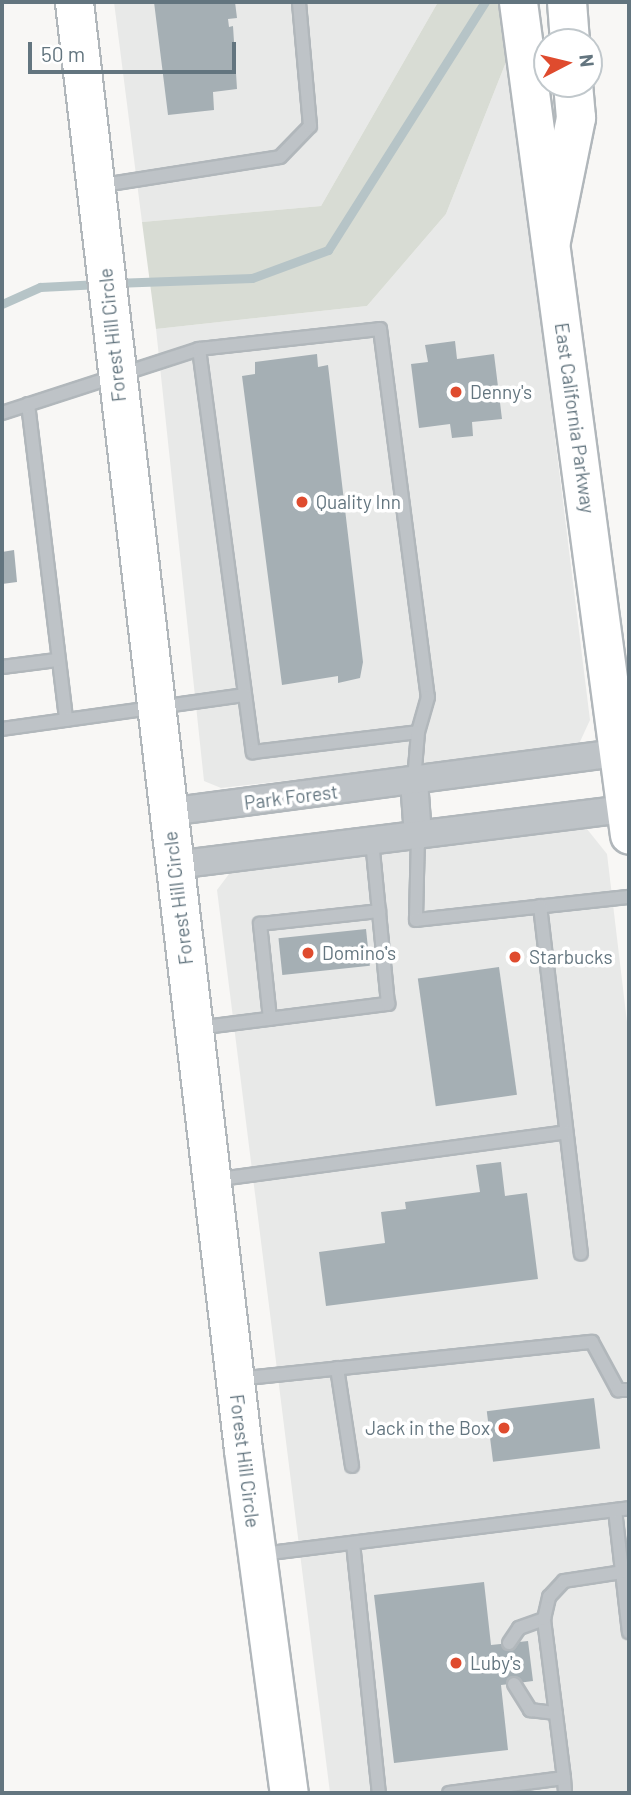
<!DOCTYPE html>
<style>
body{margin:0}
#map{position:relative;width:631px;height:1795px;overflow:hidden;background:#f8f7f5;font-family:Barlow,sans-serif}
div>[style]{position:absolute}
.built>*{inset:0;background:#e8e9e8}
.green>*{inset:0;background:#d8dcd4}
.stream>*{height:9px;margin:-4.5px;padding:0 4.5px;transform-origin:4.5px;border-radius:4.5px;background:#b6c4c7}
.building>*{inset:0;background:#a5afb4;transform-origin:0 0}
.roads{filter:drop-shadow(2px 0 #b1b7bb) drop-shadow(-2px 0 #b1b7bb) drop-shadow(0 2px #b1b7bb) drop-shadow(0 -2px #b1b7bb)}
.lane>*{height:12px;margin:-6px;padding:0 6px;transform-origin:6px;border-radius:6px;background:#bec3c7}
.street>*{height:26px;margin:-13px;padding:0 13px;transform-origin:13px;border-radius:13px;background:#bec3c7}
.secondary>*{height:37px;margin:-18.5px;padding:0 18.5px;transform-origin:18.5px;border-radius:18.5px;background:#fff}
.highway>*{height:38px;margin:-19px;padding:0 19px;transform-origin:19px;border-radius:19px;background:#fff}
.dots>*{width:19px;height:19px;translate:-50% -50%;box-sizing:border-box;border:4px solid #fff;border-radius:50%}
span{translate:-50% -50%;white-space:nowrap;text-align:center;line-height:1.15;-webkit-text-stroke:7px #fff;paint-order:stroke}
.street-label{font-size:19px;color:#63757f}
.poi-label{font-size:19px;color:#63757f}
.left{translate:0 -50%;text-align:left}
.right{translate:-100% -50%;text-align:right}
.frame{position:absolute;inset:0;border:4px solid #63757f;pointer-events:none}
.north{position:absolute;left:533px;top:28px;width:70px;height:70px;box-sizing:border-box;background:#fff;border:2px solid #c1c8cc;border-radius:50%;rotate:83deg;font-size:19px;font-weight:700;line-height:28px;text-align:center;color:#63757f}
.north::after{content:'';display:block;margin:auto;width:24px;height:32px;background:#df4b2e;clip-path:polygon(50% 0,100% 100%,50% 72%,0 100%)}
.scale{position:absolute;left:28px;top:42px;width:208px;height:32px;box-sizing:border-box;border:4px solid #63757f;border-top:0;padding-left:9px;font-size:21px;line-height:24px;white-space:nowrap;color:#63757f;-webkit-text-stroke:5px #fff;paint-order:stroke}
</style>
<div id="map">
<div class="built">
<i style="clip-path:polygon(114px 2px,438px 2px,321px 206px,142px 222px)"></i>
<i style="clip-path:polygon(508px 57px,590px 720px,578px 746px,559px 750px,221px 788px,204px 781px,156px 329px,367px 306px,446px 214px)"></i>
<i style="clip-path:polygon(566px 827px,587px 829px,607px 854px,629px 1039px,629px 1793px,330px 1793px,217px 890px,232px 870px)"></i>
</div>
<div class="green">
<i style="clip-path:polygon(438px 2px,502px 2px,508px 57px,446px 214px,367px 306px,156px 329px,142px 222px,321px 206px)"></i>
</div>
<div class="stream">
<i style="left:114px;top:283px;width:138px;rotate:-2.1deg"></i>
<i style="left:252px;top:278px;width:81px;rotate:-20.2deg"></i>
<i style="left:328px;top:250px;width:294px;rotate:-57.7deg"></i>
<i style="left:2px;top:304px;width:42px;rotate:-24.1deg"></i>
<i style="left:40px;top:287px;width:60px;rotate:-2.9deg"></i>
</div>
<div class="building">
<i style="clip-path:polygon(154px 2px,235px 2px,237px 18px,228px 19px,229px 27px,233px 26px,237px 89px,213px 92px,214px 110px,168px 115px)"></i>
<i style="clip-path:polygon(455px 341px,457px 359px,494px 354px,502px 419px,472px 422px,473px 436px,452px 438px,450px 424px,419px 428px,411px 364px,428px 362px,425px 345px)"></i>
<i style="clip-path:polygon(317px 354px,318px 367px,328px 365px,363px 662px,360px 678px,338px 683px,338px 676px,282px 685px,242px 376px,255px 374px,255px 362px)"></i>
<i style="clip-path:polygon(14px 550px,17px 582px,2px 584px,2px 552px)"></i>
<i style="left:366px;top:929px;width:37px;height:88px;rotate:84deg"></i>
<i style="left:499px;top:967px;width:129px;height:82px;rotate:82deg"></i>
<i style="clip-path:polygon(501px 1162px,505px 1196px,527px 1193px,538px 1279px,326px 1306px,319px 1252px,385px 1243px,381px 1212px,406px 1209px,405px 1202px,480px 1192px,476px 1165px)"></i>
<i style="left:594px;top:1398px;width:51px;height:108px;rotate:83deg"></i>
<i style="clip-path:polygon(484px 1582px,491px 1645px,528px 1641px,533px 1681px,501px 1685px,508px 1750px,394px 1763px,374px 1595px)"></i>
</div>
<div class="roads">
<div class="lane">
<i style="left:97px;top:186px;width:185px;rotate:-9deg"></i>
<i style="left:280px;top:157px;width:43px;rotate:-45.9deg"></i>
<i style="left:310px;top:126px;width:124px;rotate:-95.1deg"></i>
<i style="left:199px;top:349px;width:407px;rotate:82.4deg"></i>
<i style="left:253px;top:752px;width:166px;rotate:-6.9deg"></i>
<i style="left:28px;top:404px;width:318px;rotate:83.1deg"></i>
<i style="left:2px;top:413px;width:207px;rotate:-18deg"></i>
<i style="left:199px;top:349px;width:182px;rotate:-6.3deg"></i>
<i style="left:380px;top:329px;width:371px;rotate:82.6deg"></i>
<i style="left:428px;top:697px;width:36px;rotate:106deg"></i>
<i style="left:418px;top:732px;width:49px;rotate:94.7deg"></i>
<i style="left:2px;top:667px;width:55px;rotate:-7.3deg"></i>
<i style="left:2px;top:729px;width:245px;rotate:-8deg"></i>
<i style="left:418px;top:836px;width:84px;rotate:91.4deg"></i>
<i style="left:416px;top:920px;width:214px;rotate:-6.2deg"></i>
<i style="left:540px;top:906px;width:350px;rotate:83.3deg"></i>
<i style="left:270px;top:1019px;width:96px;rotate:-96deg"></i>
<i style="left:260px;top:924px;width:120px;rotate:-6.2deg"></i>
<i style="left:197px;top:1028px;width:193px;rotate:-7.2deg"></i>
<i style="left:388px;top:1004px;width:164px;rotate:-95.6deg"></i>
<i style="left:213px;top:1180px;width:356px;rotate:-7.7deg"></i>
<i style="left:337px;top:1368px;width:99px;rotate:81.3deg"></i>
<i style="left:237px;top:1379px;width:357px;rotate:-6deg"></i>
<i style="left:592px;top:1342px;width:55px;rotate:61.6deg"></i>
<i style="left:618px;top:1390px;width:11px"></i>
<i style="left:615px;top:1510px;width:123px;rotate:83.5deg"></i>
<i style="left:353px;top:1543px;width:251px;rotate:84.1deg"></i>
<i style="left:262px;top:1554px;width:370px;rotate:-7.1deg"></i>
<i style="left:509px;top:1643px;width:18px;rotate:-56deg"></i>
<i style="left:519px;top:1628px;width:27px;rotate:-20deg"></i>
<i style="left:514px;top:1684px;width:31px;rotate:58deg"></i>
<i style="left:530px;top:1710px;width:26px;rotate:7deg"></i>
<i style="left:564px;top:1778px;width:15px;rotate:86deg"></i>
<i style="left:449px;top:1793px;width:116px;rotate:-7.4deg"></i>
<i style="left:564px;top:1778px;width:160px;rotate:-97.2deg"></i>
<i style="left:544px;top:1619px;width:23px;rotate:-77deg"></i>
<i style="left:549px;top:1597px;width:22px;rotate:-47deg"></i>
<i style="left:564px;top:1581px;width:59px;rotate:-8.8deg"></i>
</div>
<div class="street">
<i style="left:414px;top:781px;width:55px;rotate:85.8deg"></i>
<i style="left:168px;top:812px;width:455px;rotate:-7.5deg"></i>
<i style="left:175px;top:865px;width:454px;rotate:-7.1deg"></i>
</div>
<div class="secondary">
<i style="left:74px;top:2px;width:1458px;rotate:83.34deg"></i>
<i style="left:243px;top:1450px;width:346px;rotate:82.4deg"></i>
<i style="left:518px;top:2px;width:840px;rotate:82.41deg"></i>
</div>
<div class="highway">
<i style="left:567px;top:2px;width:40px;rotate:85.7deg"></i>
<i style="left:551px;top:241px;width:126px;rotate:-78.5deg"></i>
<i style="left:576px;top:118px;width:34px;rotate:-95deg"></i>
</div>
</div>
<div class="dots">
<i style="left:456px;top:392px;background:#df4b2e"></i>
<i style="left:302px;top:502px;background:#df4b2e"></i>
<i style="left:308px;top:953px;background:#df4b2e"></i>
<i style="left:515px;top:957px;background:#df4b2e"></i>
<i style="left:504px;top:1428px;background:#df4b2e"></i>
<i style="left:456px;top:1663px;background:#df4b2e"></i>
</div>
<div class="street-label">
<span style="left:112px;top:335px;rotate:-96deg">Forest Hill Circle</span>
<span style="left:575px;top:418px;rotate:82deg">East California Parkway</span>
<span style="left:291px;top:797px;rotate:-7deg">Park Forest</span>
<span style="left:178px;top:898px;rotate:-97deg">Forest Hill Circle</span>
<span style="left:245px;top:1461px;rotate:83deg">Forest Hill Circle</span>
</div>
<div class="poi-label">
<span class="left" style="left:470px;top:392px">Denny's</span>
<span class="left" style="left:316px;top:502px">Quality Inn</span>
<span class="left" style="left:322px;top:953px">Domino's</span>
<span class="left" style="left:529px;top:957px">Starbucks</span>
<span class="right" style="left:490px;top:1428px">Jack in the Box</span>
<span class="left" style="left:470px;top:1663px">Luby's</span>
</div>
<div class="frame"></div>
<div class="north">N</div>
<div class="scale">50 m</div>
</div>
